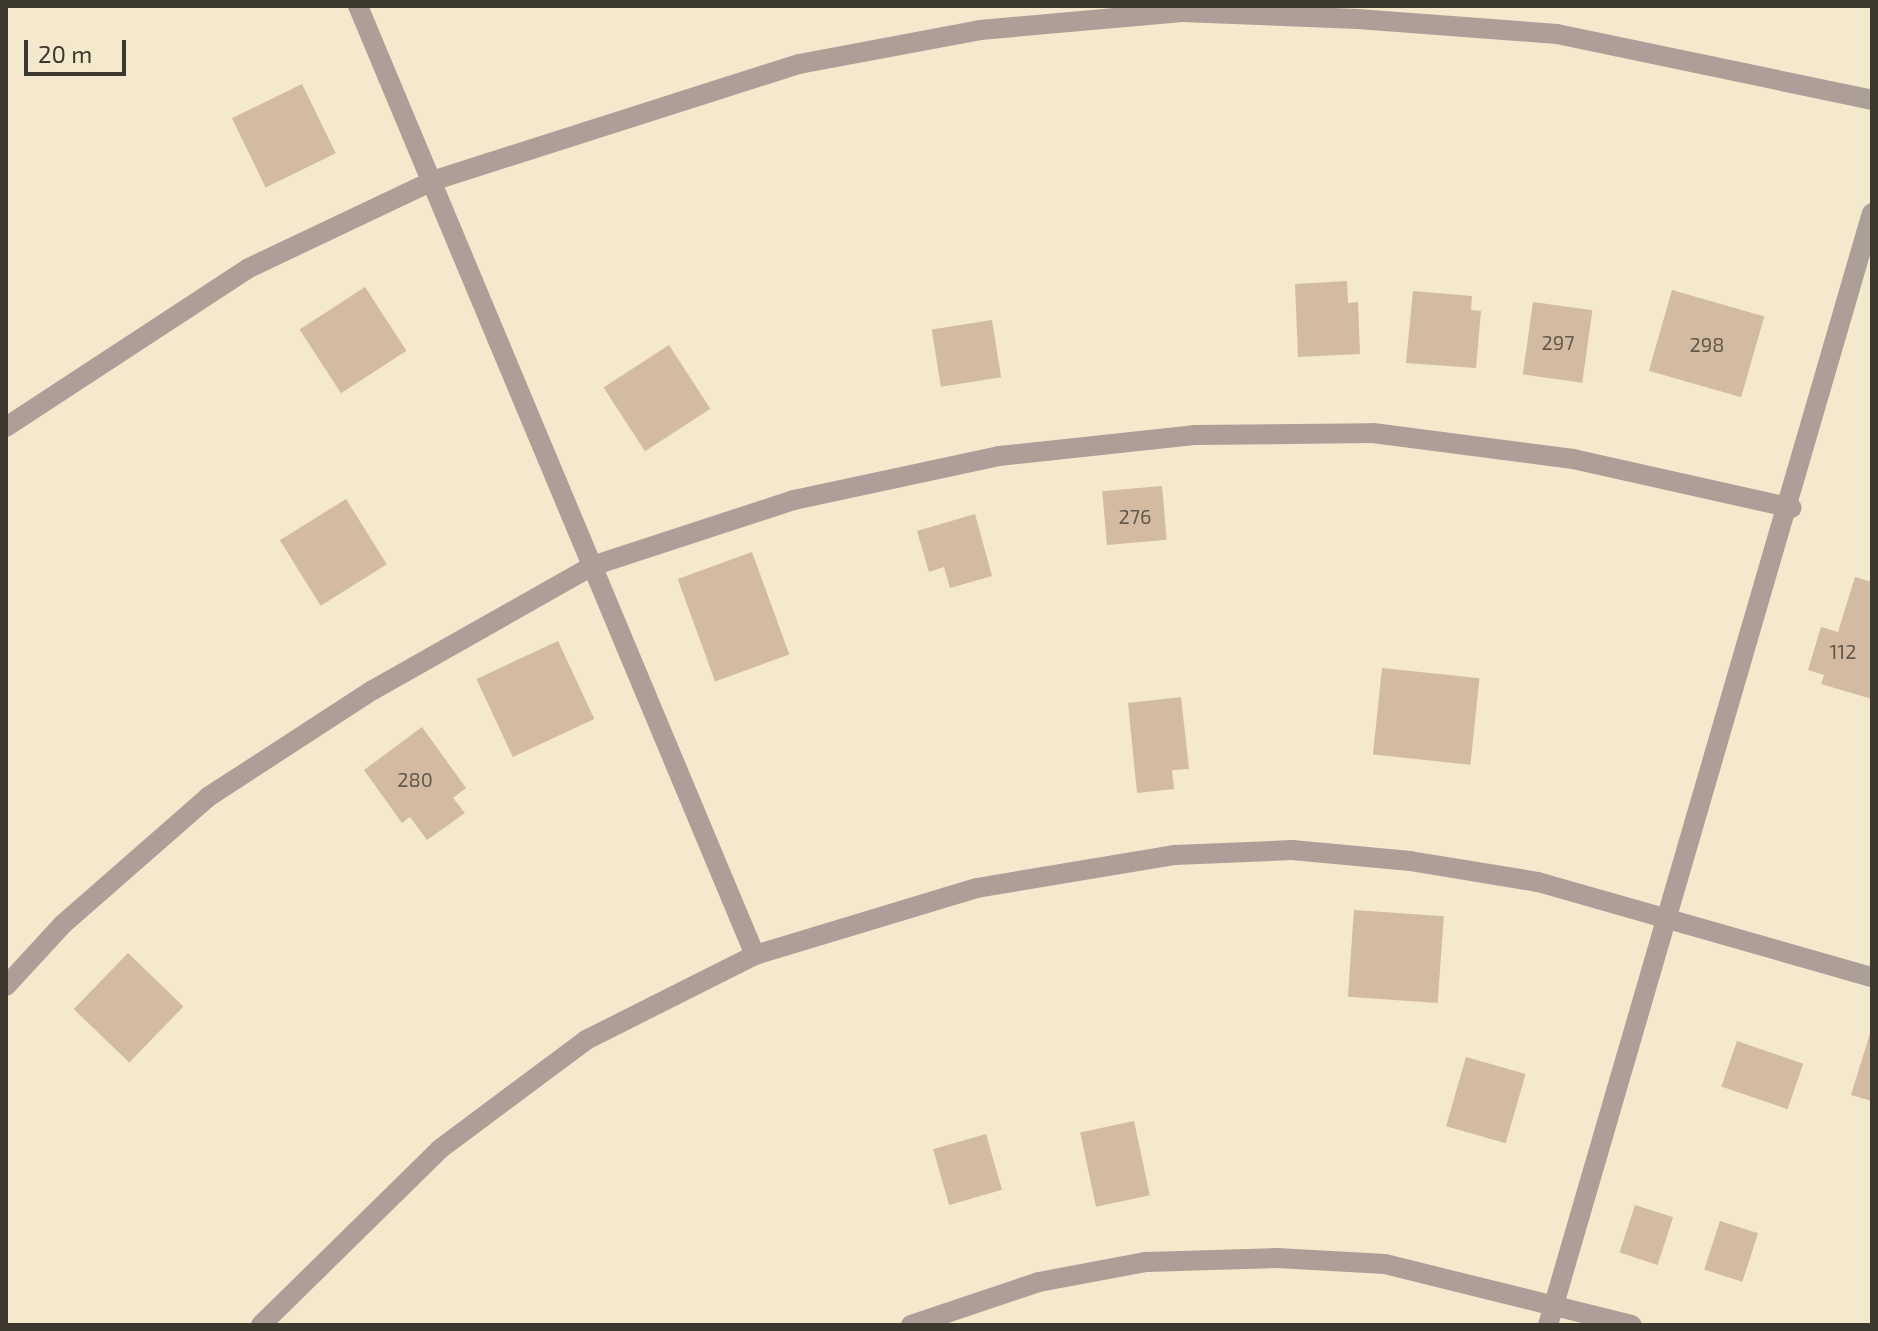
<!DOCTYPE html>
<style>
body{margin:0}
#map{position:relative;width:1878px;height:1331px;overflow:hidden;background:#f4e8cd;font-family:"Exo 2",sans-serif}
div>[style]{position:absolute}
.building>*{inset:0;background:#d3bba1;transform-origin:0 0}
.minor>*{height:20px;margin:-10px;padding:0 10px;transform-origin:10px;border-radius:10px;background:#ad9f98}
span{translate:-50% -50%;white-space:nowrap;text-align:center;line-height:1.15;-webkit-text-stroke:6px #f4e8cd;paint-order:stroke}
.number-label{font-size:20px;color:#62594a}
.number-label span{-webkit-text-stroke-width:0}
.frame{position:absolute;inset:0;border:8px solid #3d382d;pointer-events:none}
.scale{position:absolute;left:24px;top:40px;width:102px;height:36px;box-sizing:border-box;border:4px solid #3d382d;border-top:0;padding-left:10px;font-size:24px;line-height:28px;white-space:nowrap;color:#3d382d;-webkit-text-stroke:6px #f4e8cd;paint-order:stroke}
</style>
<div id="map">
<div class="building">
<i style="left:302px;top:84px;width:77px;height:78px;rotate:64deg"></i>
<i style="clip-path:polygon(1347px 281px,1348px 303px,1358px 302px,1360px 354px,1298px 357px,1295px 284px)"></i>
<i style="left:365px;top:287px;width:76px;height:78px;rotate:57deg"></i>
<i style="left:1672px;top:290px;width:96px;height:84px;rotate:16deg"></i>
<i style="clip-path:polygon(1413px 291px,1472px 296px,1471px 310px,1481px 311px,1476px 368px,1406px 363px)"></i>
<i style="left:1533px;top:302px;width:60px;height:73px;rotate:8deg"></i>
<i style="left:992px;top:320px;width:58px;height:61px;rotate:81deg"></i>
<i style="left:669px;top:345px;width:76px;height:78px;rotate:57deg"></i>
<i style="left:1162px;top:486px;width:54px;height:60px;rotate:85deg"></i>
<i style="left:346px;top:499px;width:77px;height:78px;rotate:58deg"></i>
<i style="clip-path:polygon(975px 514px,992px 576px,950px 588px,944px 567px,929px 572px,917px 531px)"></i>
<i style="left:752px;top:552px;width:109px;height:79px;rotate:70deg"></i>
<i style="clip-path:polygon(1855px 577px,1872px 582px,1872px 699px,1821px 684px,1824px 675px,1808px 670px,1821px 627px,1838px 632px)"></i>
<i style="left:558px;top:641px;width:86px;height:90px;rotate:65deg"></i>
<i style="left:1382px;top:668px;width:98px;height:87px;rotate:6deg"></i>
<i style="clip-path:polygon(1181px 697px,1189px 769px,1172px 770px,1174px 789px,1137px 793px,1128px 703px)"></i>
<i style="clip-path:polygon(422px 727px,466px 788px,453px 798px,465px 813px,427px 840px,410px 817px,402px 823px,364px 770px)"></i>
<i style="left:1354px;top:910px;width:90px;height:87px;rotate:4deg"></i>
<i style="left:128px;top:953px;width:77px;height:78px;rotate:44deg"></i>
<i style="clip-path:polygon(1872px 1027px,1872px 1101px,1851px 1095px)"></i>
<i style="left:1737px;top:1041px;width:70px;height:48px;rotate:19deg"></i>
<i style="left:1466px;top:1057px;width:62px;height:72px;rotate:16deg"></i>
<i style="left:1134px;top:1121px;width:76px;height:55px;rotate:78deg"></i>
<i style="left:986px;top:1134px;width:58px;height:55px;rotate:74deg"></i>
<i style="left:1635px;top:1205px;width:40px;height:50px;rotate:18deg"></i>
<i style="left:1720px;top:1221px;width:40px;height:51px;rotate:18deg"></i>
</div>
<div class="minor">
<i style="left:358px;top:6px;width:1029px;rotate:67.3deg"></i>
<i style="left:6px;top:427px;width:290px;rotate:-33.2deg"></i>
<i style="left:249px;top:268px;width:203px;rotate:-25.4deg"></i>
<i style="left:432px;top:181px;width:385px;rotate:-17.7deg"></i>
<i style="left:799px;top:64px;width:184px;rotate:-10.6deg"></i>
<i style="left:980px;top:30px;width:203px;rotate:-5.1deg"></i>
<i style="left:1182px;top:12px;width:176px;rotate:2.3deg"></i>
<i style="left:1358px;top:19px;width:200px;rotate:4.3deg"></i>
<i style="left:1557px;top:34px;width:322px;rotate:11.8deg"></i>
<i style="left:6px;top:986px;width:83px;rotate:-47.4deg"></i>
<i style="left:62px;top:925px;width:194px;rotate:-41.2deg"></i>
<i style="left:208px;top:797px;width:197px;rotate:-33deg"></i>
<i style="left:373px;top:690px;width:252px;rotate:-29.5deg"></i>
<i style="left:592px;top:566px;width:213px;rotate:-18.1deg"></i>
<i style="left:794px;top:500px;width:210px;rotate:-12.1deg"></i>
<i style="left:999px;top:456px;width:196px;rotate:-6.1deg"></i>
<i style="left:1194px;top:435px;width:179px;rotate:-0.6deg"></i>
<i style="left:1373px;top:433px;width:202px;rotate:7.4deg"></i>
<i style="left:1573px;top:459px;width:224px;rotate:12.6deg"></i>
<i style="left:261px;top:1325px;width:251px;rotate:-44.5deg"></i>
<i style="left:440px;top:1149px;width:182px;rotate:-36.7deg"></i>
<i style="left:586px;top:1040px;width:189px;rotate:-26.7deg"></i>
<i style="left:755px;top:955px;width:232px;rotate:-16.8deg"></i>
<i style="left:977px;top:888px;width:201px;rotate:-9.5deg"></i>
<i style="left:1175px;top:855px;width:117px;rotate:-2.4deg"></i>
<i style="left:1292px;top:850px;width:119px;rotate:5.3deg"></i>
<i style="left:1410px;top:861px;width:130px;rotate:9.3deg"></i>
<i style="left:1538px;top:882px;width:347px;rotate:15.9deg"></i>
<i style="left:911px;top:1325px;width:135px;rotate:-18.6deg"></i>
<i style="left:1039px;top:1282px;width:109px;rotate:-10.6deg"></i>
<i style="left:1146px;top:1262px;width:131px;rotate:-1.7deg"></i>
<i style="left:1277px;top:1258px;width:108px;rotate:3.2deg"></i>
<i style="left:1385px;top:1264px;width:254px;rotate:13.9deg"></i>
<i style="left:1548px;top:1325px;width:1158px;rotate:-73.76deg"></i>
</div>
<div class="number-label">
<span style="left:1558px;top:342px">297</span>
<span style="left:1707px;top:344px">298</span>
<span style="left:1135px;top:516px">276</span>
<span style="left:1843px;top:651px">112</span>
<span style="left:415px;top:779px">280</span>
</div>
<div class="frame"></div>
<div class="scale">20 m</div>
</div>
